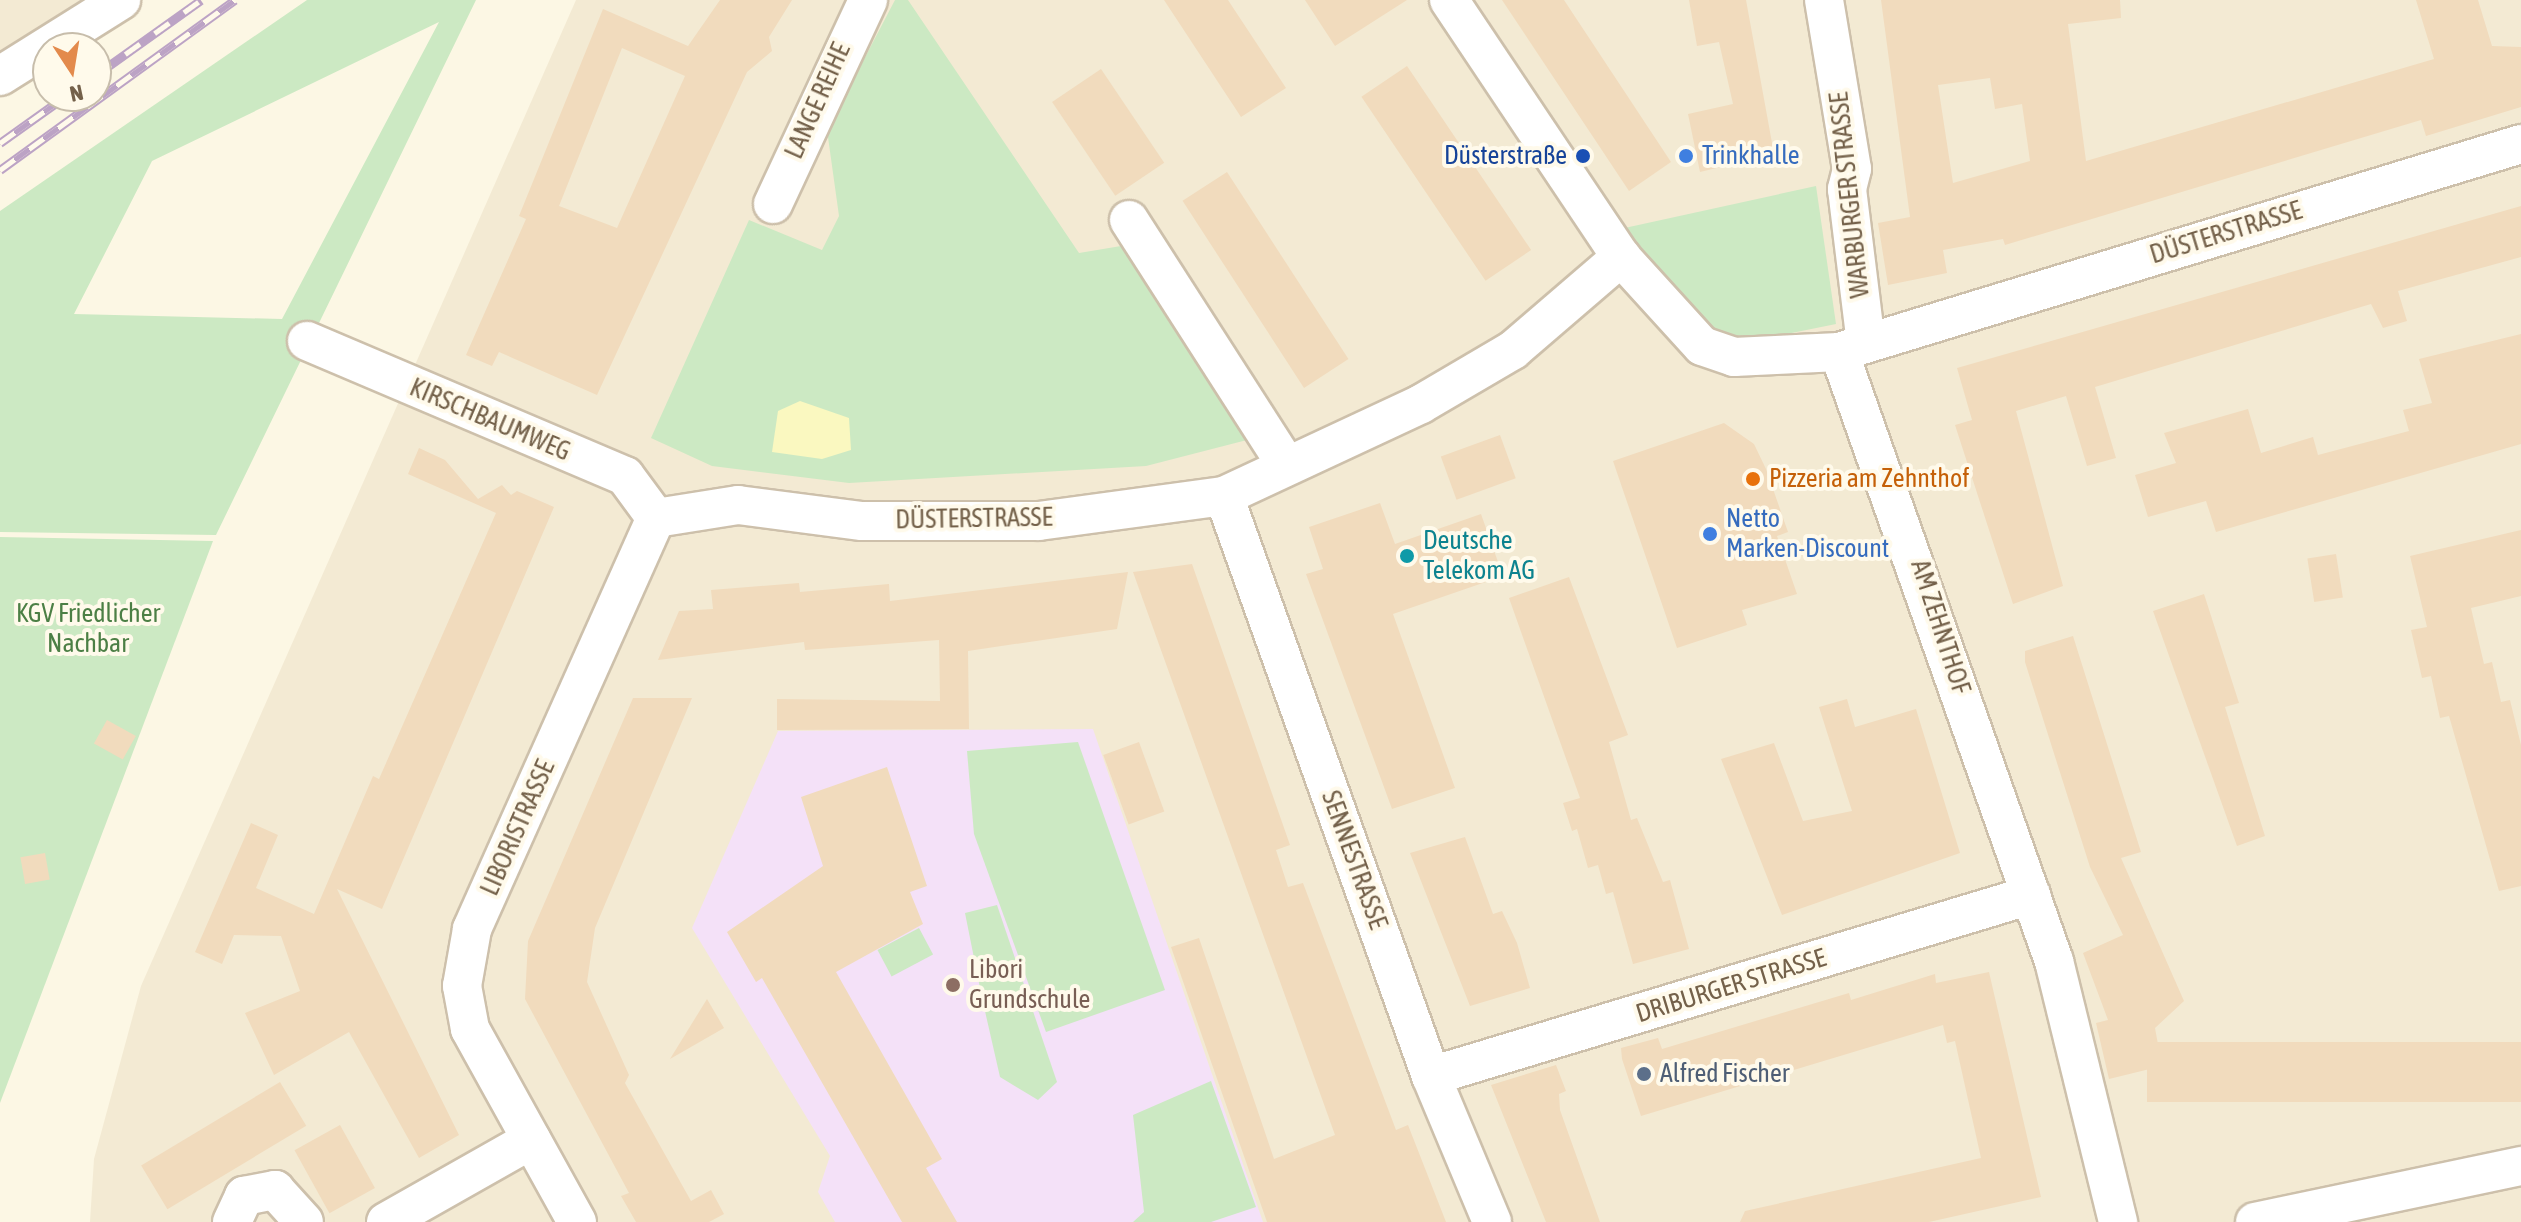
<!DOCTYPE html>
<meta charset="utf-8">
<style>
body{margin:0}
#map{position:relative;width:2521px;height:1222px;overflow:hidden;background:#fcf7e4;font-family:"Asap Condensed",sans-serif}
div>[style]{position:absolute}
.residential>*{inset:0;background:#f3ead3}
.education>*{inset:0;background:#f4e1f8}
.green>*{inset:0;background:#cce9c3;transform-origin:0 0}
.sand>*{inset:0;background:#faf8c0}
.building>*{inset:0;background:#f1dbbd;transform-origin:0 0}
.roads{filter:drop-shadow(2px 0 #cdc0ab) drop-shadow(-2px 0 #cdc0ab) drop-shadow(0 2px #cdc0ab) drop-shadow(0 -2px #cdc0ab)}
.minor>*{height:38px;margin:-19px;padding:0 19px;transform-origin:19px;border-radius:19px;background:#fff}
.rail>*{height:9px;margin-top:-4.5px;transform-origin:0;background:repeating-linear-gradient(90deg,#fffaeb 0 18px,#bca3c5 0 36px);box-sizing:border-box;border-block:2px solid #bca3c5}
.dots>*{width:22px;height:22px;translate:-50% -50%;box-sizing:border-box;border:4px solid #fffaeb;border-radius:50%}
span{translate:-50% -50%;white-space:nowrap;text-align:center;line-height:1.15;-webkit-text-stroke:8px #fffaeb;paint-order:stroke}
.street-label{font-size:26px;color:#74614a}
.transit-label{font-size:26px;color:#164399}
.right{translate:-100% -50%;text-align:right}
.shop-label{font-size:26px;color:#366cbe}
.left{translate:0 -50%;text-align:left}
.food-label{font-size:26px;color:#c56008}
.culture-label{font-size:26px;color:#0d838f}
.park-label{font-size:26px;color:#4c7f45}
.education-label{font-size:26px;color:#785e54}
.service-label{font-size:26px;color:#4e5e75}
.north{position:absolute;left:32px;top:32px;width:80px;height:80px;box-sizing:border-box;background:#fffaeb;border:2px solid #c7bdab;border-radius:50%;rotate:168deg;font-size:22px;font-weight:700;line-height:32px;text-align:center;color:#74614a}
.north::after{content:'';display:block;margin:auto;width:28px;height:36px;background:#e38a4c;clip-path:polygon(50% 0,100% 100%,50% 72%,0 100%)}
</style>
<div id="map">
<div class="residential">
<i style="clip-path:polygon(0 0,91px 0,0 61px)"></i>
<i style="clip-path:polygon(576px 0,2521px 0,2521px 1222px,90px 1222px,94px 1159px,141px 986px)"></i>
</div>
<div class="education">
<i style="clip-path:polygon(1093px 729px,1263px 1222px,835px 1222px,818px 1192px,830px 1156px,692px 928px,778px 731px)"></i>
</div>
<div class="green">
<i style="clip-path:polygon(evenodd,307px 0,476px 0,216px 535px,0 532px,0 211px,307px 0,439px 22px,282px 319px,74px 314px,152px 161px,439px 22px)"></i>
<i style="clip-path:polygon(895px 0,908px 0,1079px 253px,1121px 246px,1247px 440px,1146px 466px,849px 483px,712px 466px,651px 438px,749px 220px,822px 250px,839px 216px,827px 130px)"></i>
<i style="clip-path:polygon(1816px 186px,1836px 324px,1752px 341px,1705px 325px,1620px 229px)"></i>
<i style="clip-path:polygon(0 537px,213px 541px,0 1103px)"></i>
<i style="clip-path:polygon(1078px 742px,1165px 990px,1046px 1032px,974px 834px,967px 751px)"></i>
<i style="clip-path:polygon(997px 905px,1057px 1082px,1038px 1100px,1000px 1077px,982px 998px,965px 913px)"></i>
<i style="left:919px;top:928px;width:30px;height:47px;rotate:62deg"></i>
<i style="clip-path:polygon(1211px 1081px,1256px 1207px,1211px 1222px,1133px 1222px,1144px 1212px,1133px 1115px)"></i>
</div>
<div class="sand">
<i style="clip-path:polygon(800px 401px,849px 418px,851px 450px,822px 459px,772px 452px,778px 411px)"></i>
</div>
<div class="building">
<i style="clip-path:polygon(evenodd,720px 0,792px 0,769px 37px,772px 51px,747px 72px,597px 395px,499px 352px,492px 366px,466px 355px,526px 219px,519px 216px,603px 9px,688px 46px,720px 0,622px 48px,685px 76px,617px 228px,559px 206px,622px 48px)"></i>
<i style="clip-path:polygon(1164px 0,1228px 0,1286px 88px,1241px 117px)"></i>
<i style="clip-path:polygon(1305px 0,1407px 0,1335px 46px)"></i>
<i style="clip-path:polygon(1502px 0,1564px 0,1671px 162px,1629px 191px)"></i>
<i style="clip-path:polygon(1689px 0,1746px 0,1774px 154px,1700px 172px,1688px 114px,1733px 104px,1719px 42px,1697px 46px)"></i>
<i style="clip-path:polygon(evenodd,1881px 0,2120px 0,2121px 18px,2068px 24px,2086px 161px,2434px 59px,2416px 0,2478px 0,2492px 46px,2521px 47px,2521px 107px,2426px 136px,2421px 120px,2005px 245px,2003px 239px,1943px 250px,1947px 273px,1888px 285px,1878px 223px,1910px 217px,1881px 0,1990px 78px,1995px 109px,2022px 104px,2030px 161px,1953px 183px,1938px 85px,1990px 78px)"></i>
<i style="left:1407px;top:66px;width:222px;height:55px;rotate:56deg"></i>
<i style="left:1101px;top:69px;width:113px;height:59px;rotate:56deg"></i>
<i style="left:1227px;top:172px;width:223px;height:53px;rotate:57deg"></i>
<i style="clip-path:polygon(2521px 206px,2521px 257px,2398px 291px,2407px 321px,2383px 328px,2371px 304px,2095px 387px,2116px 458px,2087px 466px,2066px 396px,2016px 411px,2063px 586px,2013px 604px,1955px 425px,1972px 420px,1957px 368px)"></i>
<i style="clip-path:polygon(2521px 334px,2521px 444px,2216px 532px,2206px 501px,2148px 517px,2135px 475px,2176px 463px,2164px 433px,2248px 409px,2261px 453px,2313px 437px,2318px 455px,2409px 431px,2403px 410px,2432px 403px,2419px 359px)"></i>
<i style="clip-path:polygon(1724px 423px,1754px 444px,1766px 469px,1788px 532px,1777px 536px,1797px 594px,1742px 610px,1747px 625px,1677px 648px,1613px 461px)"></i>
<i style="left:1500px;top:435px;width:46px;height:63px;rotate:70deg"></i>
<i style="clip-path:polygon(419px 448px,445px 460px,478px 499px,502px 485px,511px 495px,517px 491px,554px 507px,382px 909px,337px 889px,459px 1135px,419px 1158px,349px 1032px,274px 1075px,245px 1013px,300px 991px,281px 936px,234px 935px,222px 964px,195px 952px,251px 823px,278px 835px,256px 888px,314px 914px,373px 776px,379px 779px,496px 513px,408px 474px)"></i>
<i style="clip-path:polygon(1380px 503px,1395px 544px,1481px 514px,1503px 576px,1393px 614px,1455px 788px,1392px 809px,1306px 574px,1323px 569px,1309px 527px)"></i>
<i style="clip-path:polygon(2521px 530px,2521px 596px,2471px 608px,2484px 664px,2492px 662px,2501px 702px,2510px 700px,2521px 745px,2521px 886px,2499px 891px,2449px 716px,2440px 718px,2431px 676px,2422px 678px,2411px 630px,2427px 627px,2410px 556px)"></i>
<i style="left:2336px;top:554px;width:44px;height:29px;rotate:81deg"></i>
<i style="clip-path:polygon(1192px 564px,1290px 845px,1276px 850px,1288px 887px,1303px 883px,1396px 1130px,1408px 1125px,1446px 1222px,1267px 1222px,1171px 947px,1199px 938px,1274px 1159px,1335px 1135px,1133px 572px)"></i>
<i style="clip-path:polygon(1128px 572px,1117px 629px,968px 651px,969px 729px,777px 730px,777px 699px,940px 701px,939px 640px,805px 650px,804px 642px,658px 660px,679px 611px,713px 609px,711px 590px,799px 583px,800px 592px,889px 584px,890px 601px)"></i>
<i style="clip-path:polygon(1569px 577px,1628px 735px,1609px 742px,1631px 820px,1637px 818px,1663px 882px,1670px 880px,1689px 949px,1633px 964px,1613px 892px,1606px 894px,1598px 865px,1588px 868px,1577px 829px,1572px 831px,1563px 803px,1580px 798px,1509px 598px)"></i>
<i style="clip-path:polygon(2204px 594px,2239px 703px,2225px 707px,2265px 836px,2237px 846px,2153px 611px)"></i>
<i style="clip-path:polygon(2073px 636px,2141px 852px,2121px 858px,2184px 1001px,2155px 1028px,2162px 1066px,2109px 1079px,2096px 1023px,2108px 1020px,2083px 953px,2123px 935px,2090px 867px,2025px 662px,2025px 651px)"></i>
<i style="clip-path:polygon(633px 698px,692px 698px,595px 928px,587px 982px,629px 1075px,625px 1083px,691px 1201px,711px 1190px,724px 1214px,709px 1222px,636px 1222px,621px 1196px,629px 1193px,525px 999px,528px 941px)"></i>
<i style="clip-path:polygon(1847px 699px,1855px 727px,1916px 709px,1960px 853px,1782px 915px,1721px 759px,1774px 743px,1803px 821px,1852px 811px,1819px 707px)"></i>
<i style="left:107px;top:720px;width:33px;height:27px;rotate:29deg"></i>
<i style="left:1139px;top:742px;width:74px;height:38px;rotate:70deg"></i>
<i style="clip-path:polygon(887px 767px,927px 886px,910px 892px,923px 924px,836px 972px,942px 1159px,926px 1168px,957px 1222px,902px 1222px,762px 978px,756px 982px,727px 932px,823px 866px,801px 797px)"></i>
<i style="clip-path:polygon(1465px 837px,1493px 914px,1502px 911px,1517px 943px,1530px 988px,1470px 1006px,1410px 853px)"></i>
<i style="left:45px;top:853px;width:27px;height:25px;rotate:80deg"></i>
<i style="clip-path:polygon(1989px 972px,2041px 1197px,1929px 1222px,1740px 1222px,1745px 1211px,1981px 1158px,1955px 1041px,1947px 1043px,1943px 1025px,1641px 1116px,1622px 1059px,1621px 1048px,1658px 1038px,1662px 1049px,1849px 993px,1851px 1000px,1935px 974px,1936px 983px)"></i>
<i style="clip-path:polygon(707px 999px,724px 1028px,670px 1059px)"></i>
<i style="left:2521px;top:1042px;width:60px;height:374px;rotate:90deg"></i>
<i style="clip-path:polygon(1556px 1065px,1566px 1091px,1559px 1094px,1560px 1110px,1600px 1222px,1546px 1222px,1491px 1085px)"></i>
<i style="left:280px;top:1082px;width:51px;height:162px;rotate:59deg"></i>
<i style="left:340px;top:1125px;width:72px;height:52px;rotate:61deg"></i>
</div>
<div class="roads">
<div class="minor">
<i style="left:1449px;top:0;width:309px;rotate:56.2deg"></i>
<i style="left:1621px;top:257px;width:120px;rotate:47.7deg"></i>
<i style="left:1702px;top:346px;width:34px;rotate:19deg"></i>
<i style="left:1734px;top:357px;width:105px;rotate:-2.7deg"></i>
<i style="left:1839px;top:352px;width:713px;rotate:-16.96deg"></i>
<i style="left:1824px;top:0;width:171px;rotate:80.6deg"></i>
<i style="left:1852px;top:169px;width:21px;rotate:104deg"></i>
<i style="left:1847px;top:189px;width:155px;rotate:83deg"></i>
<i style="left:0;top:76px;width:143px;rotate:-32.1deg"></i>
<i style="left:773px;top:204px;width:225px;rotate:-65deg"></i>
<i style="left:1129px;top:220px;width:291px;rotate:57.3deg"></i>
<i style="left:307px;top:341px;width:345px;rotate:23deg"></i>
<i style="left:625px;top:476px;width:52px;rotate:53.6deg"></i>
<i style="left:1839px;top:352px;width:646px;rotate:70.56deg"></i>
<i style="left:2054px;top:961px;width:269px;rotate:76.2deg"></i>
<i style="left:1224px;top:496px;width:616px;rotate:70.36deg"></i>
<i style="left:1431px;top:1076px;width:158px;rotate:67.3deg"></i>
<i style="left:656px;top:518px;width:83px;rotate:-9deg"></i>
<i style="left:738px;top:505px;width:125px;rotate:7.4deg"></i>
<i style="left:862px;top:521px;width:177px"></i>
<i style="left:1039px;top:521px;width:187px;rotate:-7.7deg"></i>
<i style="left:1224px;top:496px;width:217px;rotate:-25deg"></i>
<i style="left:1421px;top:404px;width:107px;rotate:-30.4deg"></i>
<i style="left:1513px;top:350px;width:143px;rotate:-40.7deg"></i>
<i style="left:1431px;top:1076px;width:627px;rotate:-16.79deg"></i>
<i style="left:232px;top:1222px;width:29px;rotate:-65deg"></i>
<i style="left:244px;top:1196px;width:32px;rotate:-11deg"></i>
<i style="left:275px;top:1190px;width:43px;rotate:47.8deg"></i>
<i style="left:386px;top:1222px;width:167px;rotate:-29.5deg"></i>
<i style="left:577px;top:1222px;width:221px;rotate:-119deg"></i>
<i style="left:470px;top:1029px;width:44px;rotate:-100.5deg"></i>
<i style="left:462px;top:986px;width:58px;rotate:-80deg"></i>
<i style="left:472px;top:929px;width:450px;rotate:-65.9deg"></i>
<i style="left:2255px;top:1222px;width:272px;rotate:-11.9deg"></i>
</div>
</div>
<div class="rail">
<i style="left:96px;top:75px;width:129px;rotate:-35.5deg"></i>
<i style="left:0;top:143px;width:81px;rotate:-35.5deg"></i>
<i style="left:0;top:170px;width:290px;rotate:-35.9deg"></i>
</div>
<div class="dots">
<i style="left:1583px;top:156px;background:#1a4fb4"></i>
<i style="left:1686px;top:156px;background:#3f7fe0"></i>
<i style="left:1753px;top:479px;background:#e8710a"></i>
<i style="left:1710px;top:534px;background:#3f7fe0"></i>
<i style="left:1407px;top:556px;background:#0f9aa8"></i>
<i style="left:953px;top:985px;background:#8d6e63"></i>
<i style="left:1644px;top:1074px;background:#5c6f8a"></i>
</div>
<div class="street-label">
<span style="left:818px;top:101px;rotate:-66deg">LANGE REIHE</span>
<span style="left:1850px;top:195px;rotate:-96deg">WARBURGER STRASSE</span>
<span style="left:2226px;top:233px;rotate:-17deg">DÜSTERSTRASSE</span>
<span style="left:490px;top:420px;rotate:23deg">KIRSCHBAUMWEG</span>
<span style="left:974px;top:519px;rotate:-1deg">DÜSTERSTRASSE</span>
<span style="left:1940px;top:627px;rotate:72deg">AM ZEHNTHOF</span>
<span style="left:518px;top:828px;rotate:-66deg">LIBORISTRASSE</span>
<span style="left:1354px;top:860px;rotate:70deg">SENNESTRASSE</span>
<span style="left:1731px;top:986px;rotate:-17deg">DRIBURGER STRASSE</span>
</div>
<div class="transit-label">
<span class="right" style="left:1567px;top:156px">Düsterstraße</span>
</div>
<div class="shop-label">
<span class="left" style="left:1702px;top:156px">Trinkhalle</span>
<span class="left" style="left:1726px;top:534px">Netto<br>Marken-Discount</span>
</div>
<div class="food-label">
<span class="left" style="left:1769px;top:479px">Pizzeria am Zehnthof</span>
</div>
<div class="culture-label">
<span class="left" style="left:1423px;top:556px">Deutsche<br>Telekom AG</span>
</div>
<div class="park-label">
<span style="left:88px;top:629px">KGV Friedlicher<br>Nachbar</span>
</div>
<div class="education-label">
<span class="left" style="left:969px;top:985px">Libori<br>Grundschule</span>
</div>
<div class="service-label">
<span class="left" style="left:1660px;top:1074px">Alfred Fischer</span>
</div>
<div class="north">N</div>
</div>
